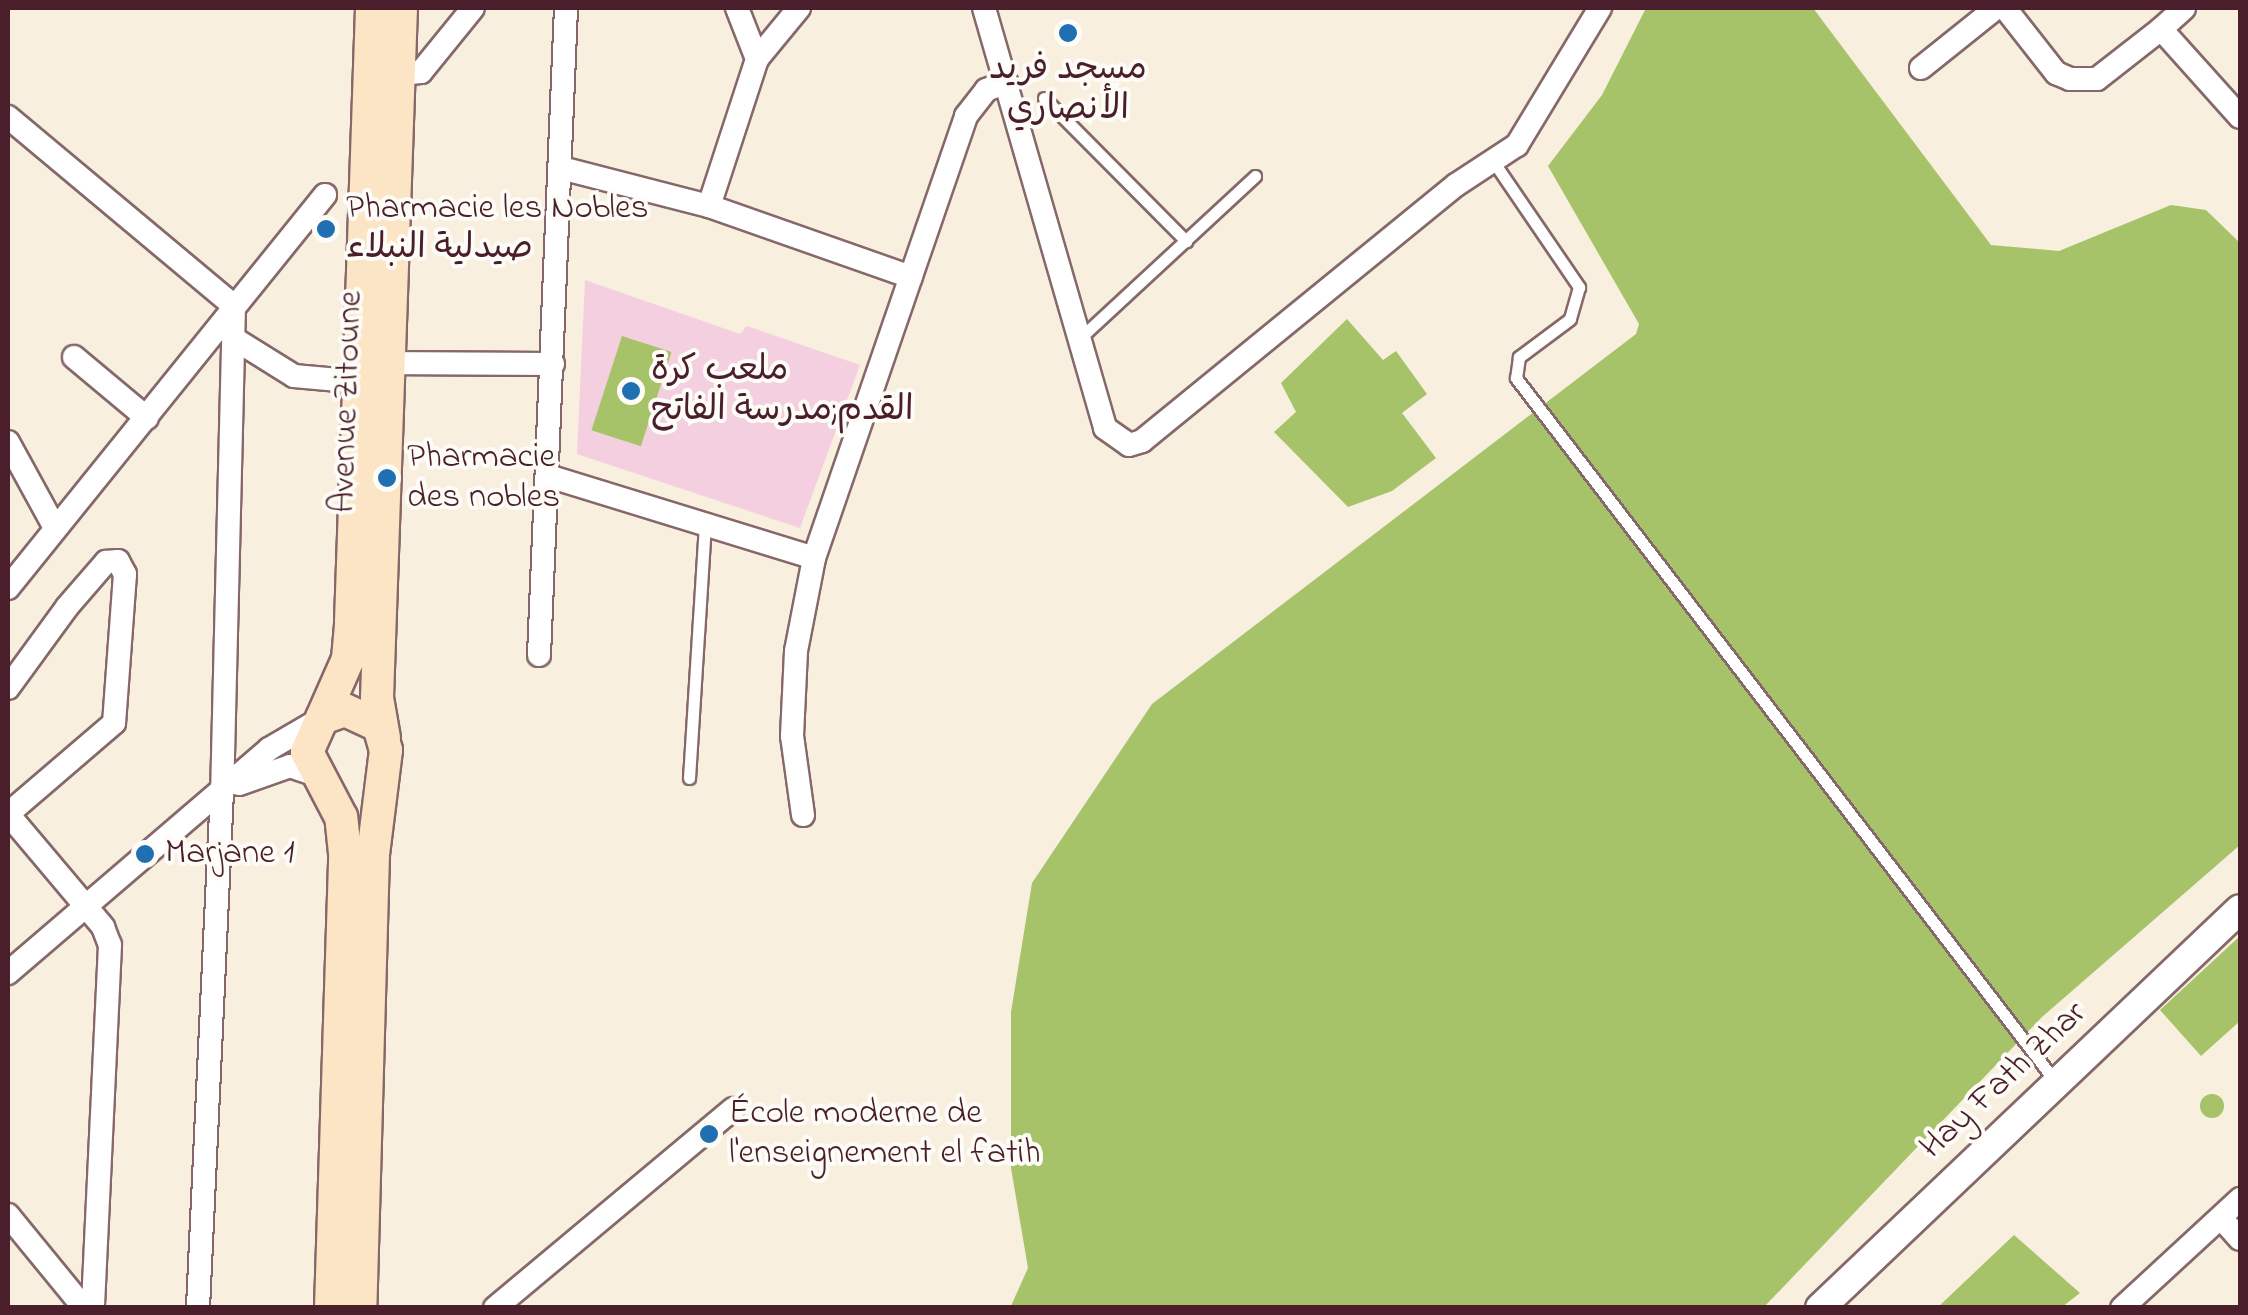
<!DOCTYPE html>
<meta charset="utf-8">
<style>
body{margin:0}
#map{position:relative;width:2248px;height:1315px;overflow:hidden;background:#f8efdf;font-family:"Indie Flower","Playpen Sans Arabic",sans-serif}
div>[style]{position:absolute}
.built>*{inset:0;background:#f3cfdf}
.green>*{inset:0;background:#a7c36a;transform-origin:0 0}
.round{border-radius:50%}
.roads{filter:drop-shadow(2px 0 #87686a) drop-shadow(-2px 0 #87686a) drop-shadow(0 2px #87686a) drop-shadow(0 -2px #87686a)}
.service>*{height:11px;margin:-5.5px;padding:0 5.5px;transform-origin:5.5px;border-radius:5.5px;background:#fff}
.minor>*{height:22px;margin:-11px;padding:0 11px;transform-origin:11px;border-radius:11px;background:#fff}
.tertiary>*{height:28px;margin:-14px;padding:0 14px;transform-origin:14px;border-radius:14px;background:#fff}
.secondary>*{height:32px;margin:-16px;padding:0 16px;transform-origin:16px;border-radius:16px;background:#fce5c4}
.dots>*{width:28px;height:28px;translate:-50% -50%;box-sizing:border-box;border:5px solid #fdfcf7;border-radius:50%}
span{translate:-50% -50%;white-space:nowrap;text-align:center;line-height:1.15;-webkit-text-stroke:8px #fdfcf7;paint-order:stroke}
.poi-label{font-size:35px;color:#4a1f2b}
.left{translate:0 -50%;text-align:left}
.street-label{font-size:35px;color:#4a1f2b}
.frame{position:absolute;inset:0;border:10px solid #4a1f2b;pointer-events:none}
</style>
<div id="map">
<div class="built">
<i style="clip-path:polygon(585px 280px,740px 334px,747px 326px,860px 365px,800px 528px,577px 454px)"></i>
</div>
<div class="green">
<i style="clip-path:polygon(1646px 8px,1813px 8px,1991px 245px,2059px 251px,2171px 205px,2206px 210px,2240px 243px,2240px 845px,2042px 1017px,1764px 1307px,1010px 1308px,1028px 1268px,1011px 1168px,1011px 1012px,1032px 883px,1152px 704px,1636px 334px,1639px 324px,1548px 166px,1602px 95px)"></i>
<i style="clip-path:polygon(1347px 319px,1383px 360px,1396px 351px,1427px 394px,1402px 413px,1436px 458px,1392px 491px,1348px 507px,1274px 432px,1296px 412px,1281px 383px)"></i>
<i style="left:622px;top:336px;width:52px;height:99px;rotate:18deg"></i>
<i style="clip-path:polygon(2240px 936px,2240px 1021px,2201px 1056px,2160px 1010px)"></i>
<i class="round" style="left:2200px;top:1094px;width:24px;height:24px"></i>
<i style="clip-path:polygon(2014px 1235px,2080px 1293px,2062px 1307px,1938px 1307px)"></i>
</div>
<div class="roads">
<div class="service">
<i style="left:1044px;top:98px;width:202px;rotate:45.2deg"></i>
<i style="left:1493px;top:161px;width:153px;rotate:55.7deg"></i>
<i style="left:1579px;top:287px;width:33px;rotate:106deg"></i>
<i style="left:1570px;top:319px;width:64px;rotate:143.3deg"></i>
<i style="left:1519px;top:357px;width:21px;rotate:98deg"></i>
<i style="left:1516px;top:378px;width:886px;rotate:52.52deg"></i>
<i style="left:1079px;top:339px;width:240px;rotate:-42.8deg"></i>
<i style="left:689px;top:778px;width:254px;rotate:-86.4deg"></i>
</div>
<div class="minor">
<i style="left:737px;top:8px;width:55px;rotate:68.6deg"></i>
<i style="left:984px;top:8px;width:437px;rotate:73.9deg"></i>
<i style="left:1105px;top:428px;width:29px;rotate:35deg"></i>
<i style="left:1129px;top:445px;width:14px;rotate:-17deg"></i>
<i style="left:1142px;top:441px;width:405px;rotate:-39.2deg"></i>
<i style="left:1456px;top:185px;width:73px;rotate:-33.3deg"></i>
<i style="left:1517px;top:145px;width:160px;rotate:-58.8deg"></i>
<i style="left:2005px;top:8px;width:83px;rotate:51.9deg"></i>
<i style="left:2056px;top:73px;width:15px;rotate:23deg"></i>
<i style="left:2070px;top:79px;width:27px"></i>
<i style="left:2097px;top:79px;width:81px;rotate:-38deg"></i>
<i style="left:2161px;top:29px;width:118px;rotate:48.1deg"></i>
<i style="left:2161px;top:29px;width:31px;rotate:-42deg"></i>
<i style="left:1921px;top:68px;width:96px;rotate:-38.7deg"></i>
<i style="left:399px;top:74px;width:22px;rotate:-5deg"></i>
<i style="left:421px;top:72px;width:82px;rotate:-50.9deg"></i>
<i style="left:8px;top:117px;width:295px;rotate:39.9deg"></i>
<i style="left:234px;top:306px;width:485px;rotate:91.4deg"></i>
<i style="left:222px;top:791px;width:518px;rotate:92.66deg"></i>
<i style="left:561px;top:168px;width:153px;rotate:14.4deg"></i>
<i style="left:709px;top:206px;width:214px;rotate:19.4deg"></i>
<i style="left:709px;top:206px;width:155px;rotate:-71.9deg"></i>
<i style="left:757px;top:59px;width:66px;rotate:-50.5deg"></i>
<i style="left:233px;top:338px;width:72px;rotate:31.9deg"></i>
<i style="left:294px;top:376px;width:67px;rotate:5.1deg"></i>
<i style="left:74px;top:357px;width:95px;rotate:39.9deg"></i>
<i style="left:377px;top:363px;width:176px;rotate:0.3deg"></i>
<i style="left:8px;top:442px;width:96px;rotate:61.3deg"></i>
<i style="left:548px;top:476px;width:278px;rotate:17.1deg"></i>
<i style="left:8px;top:588px;width:505px;rotate:-51.11deg"></i>
<i style="left:539px;top:655px;width:648px;rotate:-87.61deg"></i>
<i style="left:8px;top:688px;width:100px;rotate:-53.9deg"></i>
<i style="left:67px;top:607px;width:60px;rotate:-49.1deg"></i>
<i style="left:106px;top:562px;width:12px;rotate:-5deg"></i>
<i style="left:118px;top:561px;width:15px;rotate:62deg"></i>
<i style="left:125px;top:574px;width:149px;rotate:94.2deg"></i>
<i style="left:114px;top:723px;width:140px;rotate:139.4deg"></i>
<i style="left:239px;top:784px;width:54px;rotate:-19.4deg"></i>
<i style="left:290px;top:766px;width:28px;rotate:19deg"></i>
<i style="left:8px;top:814px;width:148px;rotate:49.9deg"></i>
<i style="left:103px;top:927px;width:19px;rotate:69deg"></i>
<i style="left:110px;top:945px;width:363px;rotate:92.7deg"></i>
<i style="left:803px;top:815px;width:80px;rotate:-97.9deg"></i>
<i style="left:792px;top:736px;width:85px;rotate:-87.3deg"></i>
<i style="left:796px;top:651px;width:95px;rotate:-79deg"></i>
<i style="left:814px;top:558px;width:467px;rotate:-71deg"></i>
<i style="left:966px;top:116px;width:33px;rotate:-52deg"></i>
<i style="left:986px;top:90px;width:22px;rotate:-21deg"></i>
<i style="left:8px;top:973px;width:344px;rotate:-40.6deg"></i>
<i style="left:269px;top:749px;width:61px;rotate:-30.3deg"></i>
<i style="left:8px;top:1215px;width:120px;rotate:50.7deg"></i>
<i style="left:2221px;top:1218px;width:28px;rotate:48deg"></i>
<i style="left:495px;top:1308px;width:310px;rotate:-39.9deg"></i>
<i style="left:2122px;top:1308px;width:161px;rotate:-42.7deg"></i>
</div>
<div class="tertiary">
<i style="left:1820px;top:1308px;width:579px;rotate:-43.53deg"></i>
</div>
<div class="secondary">
<i style="left:322px;top:718px;width:64px;rotate:-66.2deg"></i>
<i style="left:348px;top:659px;width:37px;rotate:-85deg"></i>
<i style="left:351px;top:622px;width:614px;rotate:-88.04deg"></i>
<i style="left:384px;top:738px;width:41px;rotate:-99.9deg"></i>
<i style="left:377px;top:698px;width:690px;rotate:-88.01deg"></i>
<i style="left:331px;top:1308px;width:455px;rotate:-88.2deg"></i>
<i style="left:345px;top:853px;width:36px;rotate:-96deg"></i>
<i style="left:341px;top:817px;width:73px;rotate:-117.6deg"></i>
<i style="left:307px;top:752px;width:37px;rotate:-66deg"></i>
<i style="left:322px;top:718px;width:24px;rotate:-19deg"></i>
<i style="left:345px;top:710px;width:38px;rotate:25deg"></i>
<i style="left:379px;top:726px;width:25px;rotate:74deg"></i>
<i style="left:386px;top:750px;width:105px;rotate:97.1deg"></i>
<i style="left:373px;top:854px;width:454px;rotate:91.6deg"></i>
</div>
</div>
<div class="dots">
<i style="left:1068px;top:33px;background:#1f6fb2"></i>
<i style="left:326px;top:229px;background:#1f6fb2"></i>
<i style="left:631px;top:391px;background:#1f6fb2"></i>
<i style="left:387px;top:478px;background:#1f6fb2"></i>
<i style="left:145px;top:854px;background:#1f6fb2"></i>
<i style="left:709px;top:1134px;background:#1f6fb2"></i>
</div>
<div class="poi-label">
<span style="left:1068px;top:90px">مسجد فريد<br>الأنصاري</span>
<span class="left" style="left:346px;top:229px">Pharmacie les Nobles<br>صيدلية النبلاء</span>
<span class="left" style="left:651px;top:391px">ملعب كرة<br>القدم;مدرسة الفاتح</span>
<span class="left" style="left:407px;top:478px">Pharmacie<br>des nobles</span>
<span class="left" style="left:165px;top:854px">Marjane 1</span>
<span class="left" style="left:729px;top:1134px">École moderne de<br>l'enseignement el fatih</span>
</div>
<div class="street-label">
<span style="left:348px;top:402px;rotate:-88deg">Avenue Zitoune</span>
<span style="left:2004px;top:1081px;rotate:-43deg">Hay Fath Zhar</span>
</div>
<div class="frame"></div>
</div>
